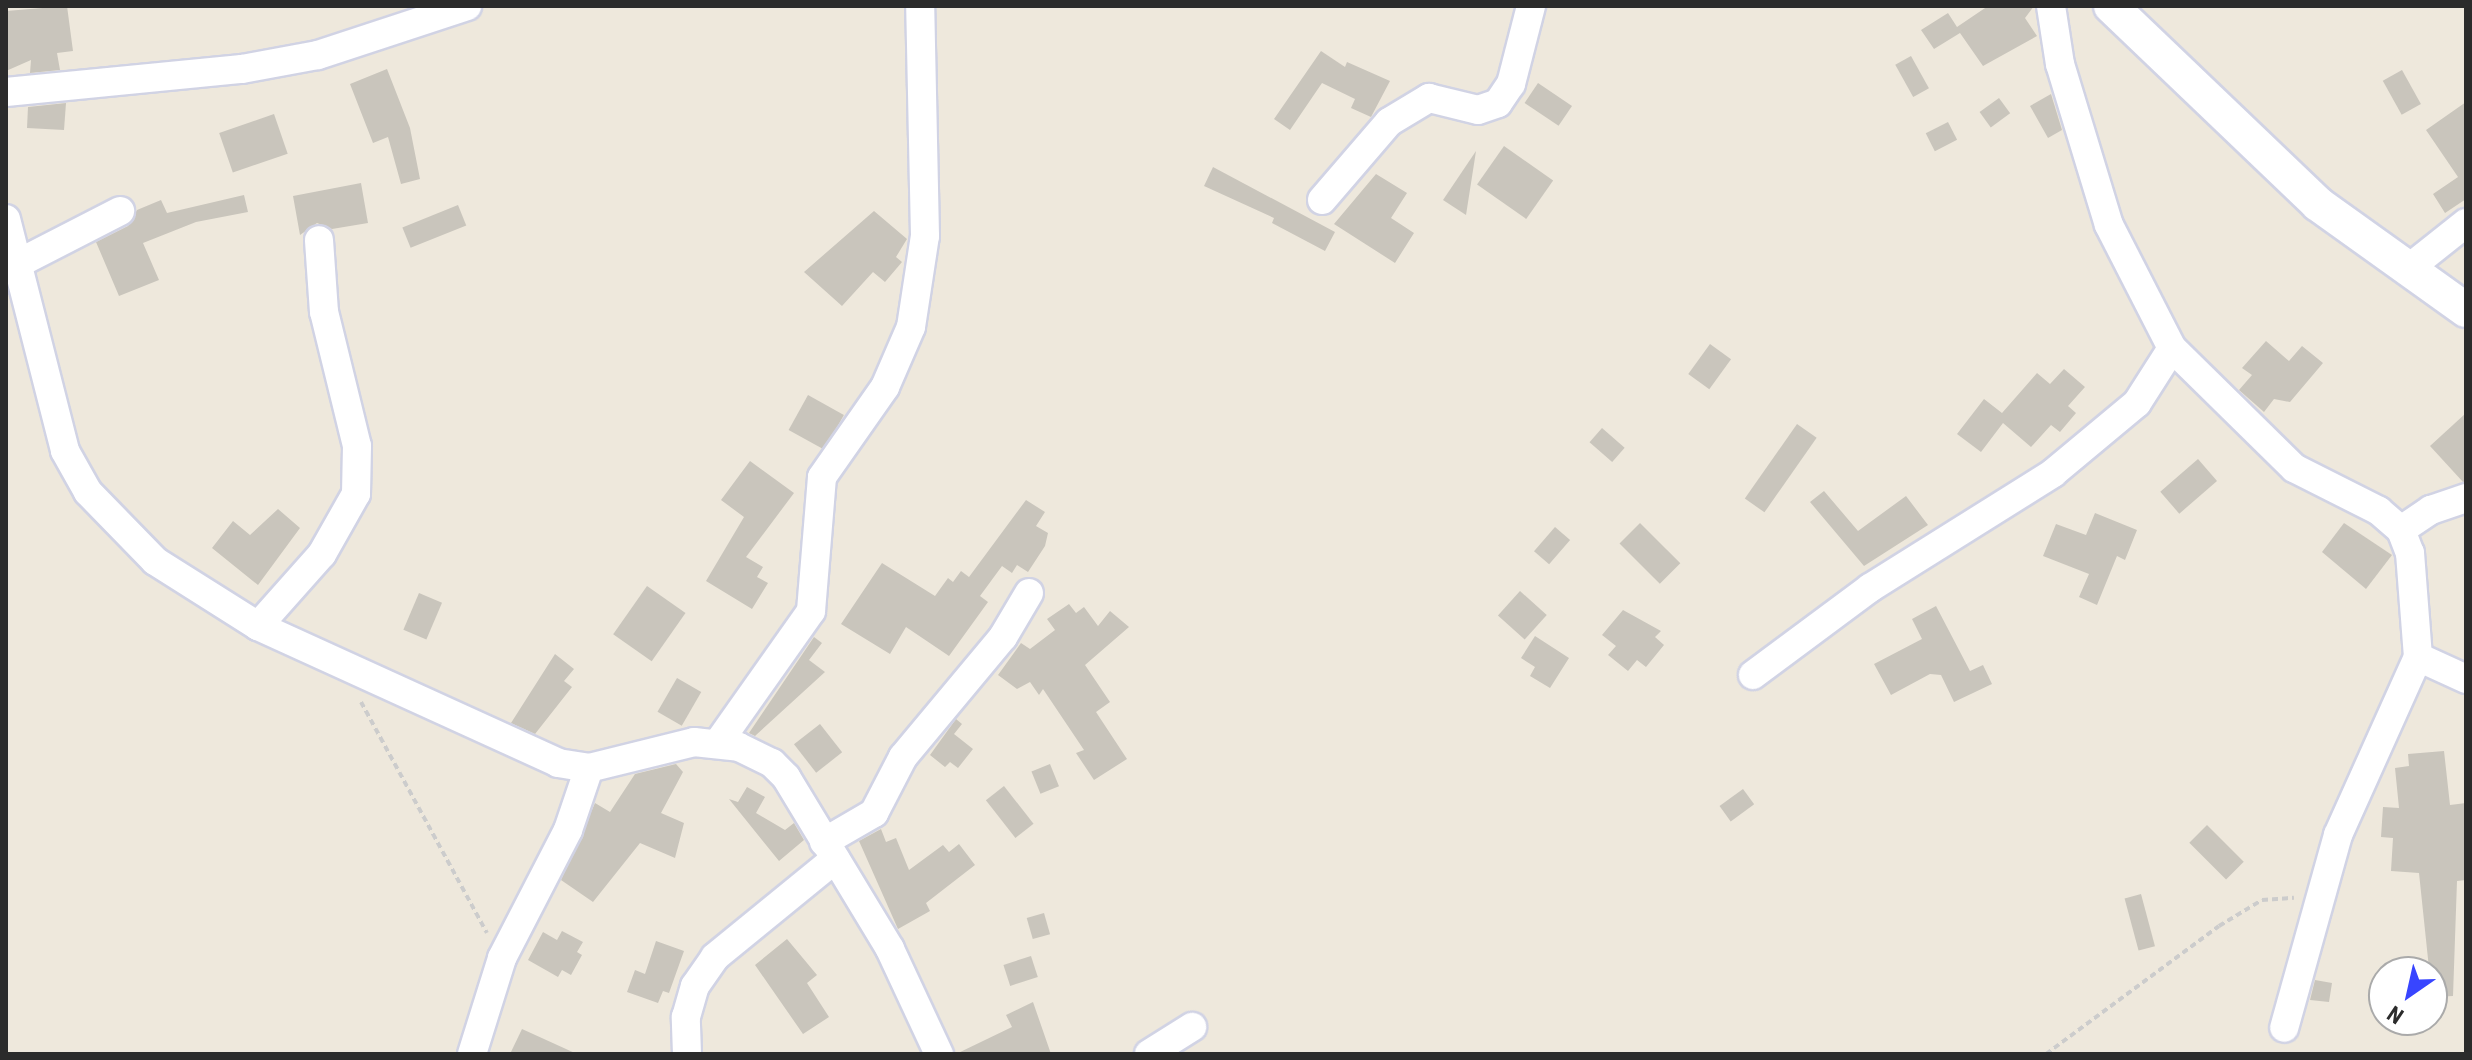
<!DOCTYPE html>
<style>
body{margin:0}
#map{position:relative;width:2472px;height:1060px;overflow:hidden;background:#eee8dc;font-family:"Roboto Condensed",sans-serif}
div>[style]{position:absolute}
.building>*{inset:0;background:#c9c5bc;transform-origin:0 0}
.path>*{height:4px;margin-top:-2px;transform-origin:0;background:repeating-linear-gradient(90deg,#ccc 0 6px,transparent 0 10px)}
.roads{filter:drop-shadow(2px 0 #d1d3e4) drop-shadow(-2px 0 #d1d3e4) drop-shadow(0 2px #d1d3e4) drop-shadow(0 -2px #d1d3e4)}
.minor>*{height:28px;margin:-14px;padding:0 14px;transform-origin:14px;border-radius:14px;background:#fff}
.tertiary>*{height:34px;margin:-17px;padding:0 17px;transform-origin:17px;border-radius:17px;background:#fff}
span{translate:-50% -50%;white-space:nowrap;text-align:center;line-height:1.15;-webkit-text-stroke:6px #fff;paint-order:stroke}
.frame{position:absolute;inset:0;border:8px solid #2b2b2b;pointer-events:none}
.north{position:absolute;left:2368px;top:956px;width:80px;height:80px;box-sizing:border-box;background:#fff;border:2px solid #aaa;border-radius:50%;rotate:214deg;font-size:22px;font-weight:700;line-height:32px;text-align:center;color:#2b2b2b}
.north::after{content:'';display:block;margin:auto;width:28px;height:36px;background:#3845ff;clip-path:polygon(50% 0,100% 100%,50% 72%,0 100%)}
</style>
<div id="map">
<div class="building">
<i style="clip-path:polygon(67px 6px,73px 51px,57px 53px,60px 70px,30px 73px,31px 60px,6px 71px,6px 11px)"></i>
<i style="clip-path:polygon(1988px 6px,2034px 6px,2025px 18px,2037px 36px,1983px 66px,1960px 33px,1934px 49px,1921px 30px,1948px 13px,1957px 27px)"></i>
<i style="clip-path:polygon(1321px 51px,1345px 67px,1347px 62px,1390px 81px,1371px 117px,1351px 108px,1355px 99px,1322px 83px,1290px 130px,1274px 119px)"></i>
<i style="left:1911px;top:56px;width:37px;height:18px;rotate:61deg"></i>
<i style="clip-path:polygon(387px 69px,410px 128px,420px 179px,401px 184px,388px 137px,373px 143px,350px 84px)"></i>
<i style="left:2402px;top:70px;width:39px;height:22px;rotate:61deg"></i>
<i style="left:1538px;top:83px;width:41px;height:24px;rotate:34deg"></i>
<i style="clip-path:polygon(2051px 94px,2062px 130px,2048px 138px,2030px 106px)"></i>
<i style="left:1999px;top:98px;width:19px;height:24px;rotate:54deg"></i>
<i style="clip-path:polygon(2466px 102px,2466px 199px,2445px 213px,2433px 194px,2458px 177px,2426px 130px)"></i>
<i style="clip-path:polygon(66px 103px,64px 130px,27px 128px,28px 107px)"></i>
<i style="left:274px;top:114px;width:42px;height:58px;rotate:71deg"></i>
<i style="left:1948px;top:122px;width:20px;height:25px;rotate:63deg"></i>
<i style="left:1504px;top:146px;width:60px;height:47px;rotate:35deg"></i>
<i style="clip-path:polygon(1476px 151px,1466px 215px,1443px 200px)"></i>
<i style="clip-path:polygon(1213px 167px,1335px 232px,1325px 251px,1272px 223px,1274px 218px,1204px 186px)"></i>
<i style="clip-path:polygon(1376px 174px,1407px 193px,1391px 218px,1414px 233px,1395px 263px,1334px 224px)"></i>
<i style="clip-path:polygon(361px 183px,368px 223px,332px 229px,317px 223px,300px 235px,293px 196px)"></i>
<i style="clip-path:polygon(244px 195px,248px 212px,196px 222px,143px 243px,159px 280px,119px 296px,96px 242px,128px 226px,137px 210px,161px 200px,167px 213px)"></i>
<i style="left:458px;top:205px;width:22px;height:60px;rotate:68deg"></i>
<i style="clip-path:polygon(874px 211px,907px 239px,896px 257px,902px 262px,885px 282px,873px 272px,842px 306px,804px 272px)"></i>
<i style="clip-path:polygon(2266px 341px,2289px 361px,2302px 346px,2323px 363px,2290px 402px,2274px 399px,2264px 412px,2239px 390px,2252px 375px,2242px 368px)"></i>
<i style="left:1710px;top:344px;width:26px;height:37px;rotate:36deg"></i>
<i style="clip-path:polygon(2064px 369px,2085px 387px,2068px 406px,2076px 413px,2060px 432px,2051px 425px,2031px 447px,2003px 423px,1981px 452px,1957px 434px,1984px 399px,2002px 413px,2037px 373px,2050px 384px)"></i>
<i style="left:808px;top:395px;width:41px;height:40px;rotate:29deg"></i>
<i style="clip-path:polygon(2466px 413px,2466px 481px,2463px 482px,2430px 446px)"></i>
<i style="left:1797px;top:424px;width:24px;height:91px;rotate:35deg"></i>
<i style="left:1602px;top:428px;width:30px;height:19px;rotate:41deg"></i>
<i style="left:2198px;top:459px;width:29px;height:50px;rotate:49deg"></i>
<i style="clip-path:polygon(750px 461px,794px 493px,746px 557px,763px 567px,757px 577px,768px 583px,752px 609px,706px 581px,744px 517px,721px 500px)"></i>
<i style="clip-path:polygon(1824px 491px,1858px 531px,1906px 496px,1928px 525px,1864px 566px,1810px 502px)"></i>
<i style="clip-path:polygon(1026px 500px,1045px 512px,1036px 526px,1048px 533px,1045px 546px,1028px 572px,1017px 565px,1012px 573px,1002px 566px,980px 596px,988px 602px,949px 656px,906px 627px,890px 654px,841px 624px,882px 563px,935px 596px,948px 578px,953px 582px,961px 571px,969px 577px)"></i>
<i style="clip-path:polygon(278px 509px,300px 528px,258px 585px,212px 548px,233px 521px,250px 535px)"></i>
<i style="clip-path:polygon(2095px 513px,2137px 530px,2125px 560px,2117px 556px,2097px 605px,2079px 597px,2089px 574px,2043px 556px,2056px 524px,2086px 535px)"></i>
<i style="left:1640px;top:523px;width:57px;height:29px;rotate:45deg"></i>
<i style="clip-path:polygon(2344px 523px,2392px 555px,2366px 589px,2322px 552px)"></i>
<i style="left:1555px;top:527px;width:20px;height:32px;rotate:41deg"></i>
<i style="left:647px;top:586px;width:47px;height:59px;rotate:35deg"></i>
<i style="left:1520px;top:591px;width:36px;height:33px;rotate:42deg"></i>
<i style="left:419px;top:593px;width:25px;height:40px;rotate:23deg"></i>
<i style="clip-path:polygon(1069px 604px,1076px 613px,1084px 607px,1098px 626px,1110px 611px,1129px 627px,1085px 665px,1110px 702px,1096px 712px,1127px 759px,1094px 780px,1076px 753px,1084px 750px,1043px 689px,1039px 695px,1030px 682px,1017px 689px,998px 675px,1021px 643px,1030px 649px,1055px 630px,1047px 619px)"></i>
<i style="clip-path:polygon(1936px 606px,1970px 671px,1983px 665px,1992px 684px,1954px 702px,1941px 675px,1930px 674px,1891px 695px,1874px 664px,1922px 639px,1912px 619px)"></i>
<i style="clip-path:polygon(1623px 610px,1661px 631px,1655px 637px,1664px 645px,1646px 667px,1637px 660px,1628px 671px,1608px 655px,1616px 646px,1602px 635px)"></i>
<i style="clip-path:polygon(1535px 636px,1569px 658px,1550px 688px,1530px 676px,1535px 667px,1521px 658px)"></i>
<i style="clip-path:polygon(814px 637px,822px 643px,809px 660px,825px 672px,755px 736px,749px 733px)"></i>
<i style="clip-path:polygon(555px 654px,574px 669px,564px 681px,572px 687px,535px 734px,511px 723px)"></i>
<i style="left:677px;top:678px;width:28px;height:39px;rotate:30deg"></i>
<i style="clip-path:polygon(956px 719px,962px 724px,954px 734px,973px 749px,958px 768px,950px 762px,945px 767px,930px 755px)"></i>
<i style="left:820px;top:724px;width:36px;height:33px;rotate:52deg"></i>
<i style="clip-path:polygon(2444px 751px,2450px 805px,2466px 803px,2466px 880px,2457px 881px,2453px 996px,2432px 997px,2419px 873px,2391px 871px,2393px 838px,2381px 837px,2383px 807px,2399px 808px,2395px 768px,2409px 766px,2408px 754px)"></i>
<i style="clip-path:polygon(676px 764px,683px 772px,661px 813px,684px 823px,675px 858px,640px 843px,593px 902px,561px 880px,595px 803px,610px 812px,635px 774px)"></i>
<i style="left:1050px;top:764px;width:24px;height:20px;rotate:68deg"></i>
<i style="left:1004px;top:786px;width:48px;height:23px;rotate:52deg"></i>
<i style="clip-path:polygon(747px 787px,765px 797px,756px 813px,785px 830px,794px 823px,804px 840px,779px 861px,729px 799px,738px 802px)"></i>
<i style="left:1743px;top:789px;width:19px;height:29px;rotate:54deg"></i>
<i style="left:2207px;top:825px;width:52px;height:25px;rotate:45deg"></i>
<i style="clip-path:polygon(881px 829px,886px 842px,896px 838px,909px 870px,943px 845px,949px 852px,959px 844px,975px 865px,926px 903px,930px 911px,898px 929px,859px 841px)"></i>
<i style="left:2141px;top:894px;width:54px;height:17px;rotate:75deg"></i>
<i style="left:1044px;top:913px;width:22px;height:18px;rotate:74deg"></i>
<i style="clip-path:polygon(562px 931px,583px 942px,577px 952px,582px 955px,571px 975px,562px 970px,558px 977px,528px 960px,543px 932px,557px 940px)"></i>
<i style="clip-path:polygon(787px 939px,817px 975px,807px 983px,829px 1017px,803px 1034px,755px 965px)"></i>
<i style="clip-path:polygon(656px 941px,684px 951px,669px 993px,663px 991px,658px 1003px,627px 992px,635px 970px,645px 974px)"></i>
<i style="left:1031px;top:956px;width:22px;height:29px;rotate:72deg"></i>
<i style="clip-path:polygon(2315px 980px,2332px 983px,2329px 1002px,2310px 1000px)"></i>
<i style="clip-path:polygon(1033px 1002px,1051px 1054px,956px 1054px,1012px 1027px,1006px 1015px)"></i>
<i style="clip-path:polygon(522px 1029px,577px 1054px,510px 1054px)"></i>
</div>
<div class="path">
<i style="left:361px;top:702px;width:263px;rotate:61.4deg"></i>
<i style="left:2046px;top:1054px;width:215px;rotate:-36.5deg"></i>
<i style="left:2219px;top:926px;width:50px;rotate:-31.2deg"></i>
<i style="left:2262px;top:900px;width:32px;rotate:-4deg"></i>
</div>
<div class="roads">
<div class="minor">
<i style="left:2051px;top:6px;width:59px;rotate:81.2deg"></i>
<i style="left:2060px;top:64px;width:168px;rotate:73.1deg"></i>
<i style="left:2109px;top:225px;width:138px;rotate:62.9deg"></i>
<i style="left:2172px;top:348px;width:171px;rotate:44.5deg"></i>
<i style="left:2294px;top:468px;width:95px;rotate:26.8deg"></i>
<i style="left:2379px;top:511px;width:29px;rotate:41deg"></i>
<i style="left:2401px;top:530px;width:25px;rotate:69deg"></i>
<i style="left:2410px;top:553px;width:104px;rotate:85.6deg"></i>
<i style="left:2418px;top:657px;width:195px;rotate:114.2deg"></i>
<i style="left:2338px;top:835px;width:200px;rotate:105.6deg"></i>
<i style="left:6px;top:92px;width:237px;rotate:-5.6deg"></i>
<i style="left:242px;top:69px;width:77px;rotate:-10.4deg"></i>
<i style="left:318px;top:55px;width:157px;rotate:-18.2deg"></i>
<i style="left:1322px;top:200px;width:103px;rotate:-49.3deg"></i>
<i style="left:1389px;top:122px;width:47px;rotate:-31deg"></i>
<i style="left:1429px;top:98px;width:50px;rotate:13.8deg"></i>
<i style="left:1478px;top:110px;width:21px;rotate:-19deg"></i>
<i style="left:1498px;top:103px;width:23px;rotate:-56deg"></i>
<i style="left:1511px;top:84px;width:81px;rotate:-75.6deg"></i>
<i style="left:6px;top:219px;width:239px;rotate:75.7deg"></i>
<i style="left:65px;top:451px;width:47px;rotate:60.7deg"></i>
<i style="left:88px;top:492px;width:96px;rotate:45.8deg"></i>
<i style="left:155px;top:561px;width:122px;rotate:32.3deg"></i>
<i style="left:258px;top:626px;width:330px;rotate:24.5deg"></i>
<i style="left:558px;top:763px;width:31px;rotate:9deg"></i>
<i style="left:589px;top:768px;width:108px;rotate:-13.9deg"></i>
<i style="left:694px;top:742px;width:45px;rotate:6.3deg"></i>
<i style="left:739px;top:747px;width:37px;rotate:26deg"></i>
<i style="left:772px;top:763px;width:20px;rotate:45deg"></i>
<i style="left:786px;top:777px;width:201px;rotate:58.8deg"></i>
<i style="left:890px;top:949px;width:116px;rotate:65deg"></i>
<i style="left:17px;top:264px;width:116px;rotate:-27.2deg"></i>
<i style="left:2408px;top:269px;width:74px;rotate:-38.4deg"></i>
<i style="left:2401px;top:530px;width:36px;rotate:-34deg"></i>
<i style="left:2431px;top:510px;width:37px;rotate:-19deg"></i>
<i style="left:258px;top:626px;width:96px;rotate:-48.4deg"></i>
<i style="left:322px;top:554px;width:69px;rotate:-60.5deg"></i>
<i style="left:356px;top:494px;width:48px;rotate:-88.8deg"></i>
<i style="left:357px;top:446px;width:138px;rotate:-103.8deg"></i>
<i style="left:324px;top:312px;width:72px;rotate:-94deg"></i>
<i style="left:2418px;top:657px;width:53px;rotate:24.6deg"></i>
<i style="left:1753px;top:675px;width:146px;rotate:-36.6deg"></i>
<i style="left:1870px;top:588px;width:216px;rotate:-32.1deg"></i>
<i style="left:2053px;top:473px;width:109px;rotate:-39.8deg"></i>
<i style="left:2137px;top:403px;width:65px;rotate:-57.5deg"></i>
<i style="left:718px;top:743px;width:161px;rotate:-54.8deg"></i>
<i style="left:811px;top:611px;width:134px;rotate:-85.3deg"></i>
<i style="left:822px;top:477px;width:110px;rotate:-55deg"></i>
<i style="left:885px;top:387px;width:65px;rotate:-66.6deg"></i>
<i style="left:911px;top:327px;width:92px;rotate:-81.3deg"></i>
<i style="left:925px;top:236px;width:230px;rotate:-91.2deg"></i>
<i style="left:824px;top:842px;width:58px;rotate:-30.1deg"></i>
<i style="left:874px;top:813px;width:63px;rotate:-62.6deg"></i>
<i style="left:903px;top:757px;width:156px;rotate:-50.2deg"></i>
<i style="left:1003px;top:637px;width:51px;rotate:-59.4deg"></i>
<i style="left:472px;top:1054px;width:101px;rotate:-72.6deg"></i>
<i style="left:502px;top:958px;width:144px;rotate:-62.7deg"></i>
<i style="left:568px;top:830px;width:65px;rotate:-71.3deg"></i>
<i style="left:687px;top:1054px;width:37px;rotate:-92deg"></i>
<i style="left:686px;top:1017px;width:32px;rotate:-74deg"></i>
<i style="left:695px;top:986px;width:35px;rotate:-55deg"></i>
<i style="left:715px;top:957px;width:155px;rotate:-39.2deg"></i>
<i style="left:1149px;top:1054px;width:51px;rotate:-32.1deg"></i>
</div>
<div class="tertiary">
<i style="left:2111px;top:6px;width:286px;rotate:43.7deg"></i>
<i style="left:2318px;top:204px;width:182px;rotate:35.6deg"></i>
</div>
</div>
<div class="frame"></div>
<div class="north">N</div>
</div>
